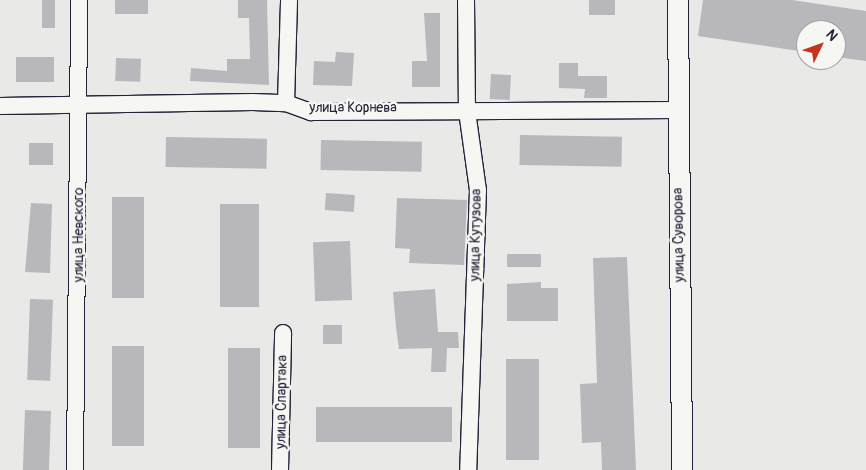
<!DOCTYPE html>
<meta charset="utf-8">
<style>
body{margin:0}
#map{position:relative;width:866px;height:470px;overflow:hidden;background:#e9e9e7;font-family:Pangolin,sans-serif}
div>[style]{position:absolute}
.building>*{inset:0;background:#b8b8bc;transform-origin:0 0}
.roads{filter:drop-shadow(1px 0 #22223b) drop-shadow(-1px 0 #22223b) drop-shadow(0 1px #22223b) drop-shadow(0 -1px #22223b)}
.minor>*{height:16px;margin:-8px;padding:0 8px;transform-origin:8px;border-radius:8px;background:#f6f6f2}
.tertiary>*{height:20px;margin:-10px;padding:0 10px;transform-origin:10px;border-radius:10px;background:#f6f6f2}
span{translate:-50% -50%;white-space:nowrap;text-align:center;line-height:1.15;-webkit-text-stroke:5px #f6f6f2;paint-order:stroke}
.street-label{font-size:14px;color:#22223b}
.north{position:absolute;left:796px;top:20px;width:50px;height:50px;box-sizing:border-box;background:#f6f6f2;border:1px solid #a1a1a9;border-radius:50%;rotate:48deg;font-size:14px;font-weight:700;line-height:20px;text-align:center;color:#22223b}
.north::after{content:'';display:block;margin:auto;width:18px;height:22px;background:#c8321e;clip-path:polygon(50% 0,100% 100%,50% 72%,0 100%)}
</style>
<div id="map">
<div class="building">
<i style="left:42px;top:0;width:13px;height:28px"></i>
<i style="left:115px;top:0;width:33px;height:14px"></i>
<i style="clip-path:polygon(238px 0,267px 0,269px 85px,190px 81px,191px 68px,227px 71px,227px 59px,250px 59px,249px 18px,238px 18px)"></i>
<i style="left:589px;top:0;width:26px;height:15px"></i>
<i style="clip-path:polygon(703px 0,792px 0,866px 11px,866px 61px,836px 57px,836px 30px,806px 30px,806px 52px,698px 36px)"></i>
<i style="clip-path:polygon(424px 13px,440px 13px,440px 87px,412px 87px,412px 61px,427px 61px)"></i>
<i style="clip-path:polygon(336px 52px,354px 53px,352px 86px,313px 85px,314px 61px,335px 62px)"></i>
<i style="left:16px;top:57px;width:38px;height:25px"></i>
<i style="left:116px;top:58px;width:25px;height:23px;rotate:2deg"></i>
<i style="clip-path:polygon(559px 63px,578px 63px,578px 76px,607px 76px,607px 98px,584px 98px,585px 89px,559px 88px)"></i>
<i style="left:491px;top:74px;width:20px;height:25px;rotate:3deg"></i>
<i style="left:520px;top:135px;width:102px;height:30px;rotate:1deg"></i>
<i style="left:166px;top:137px;width:101px;height:30px;rotate:1deg"></i>
<i style="left:321px;top:140px;width:101px;height:30px;rotate:1deg"></i>
<i style="left:29px;top:143px;width:24px;height:22px"></i>
<i style="left:326px;top:193px;width:29px;height:17px;rotate:4deg"></i>
<i style="left:112px;top:197px;width:32px;height:101px"></i>
<i style="clip-path:polygon(397px 198px,467px 200px,464px 265px,409px 263px,410px 249px,395px 248px)"></i>
<i style="clip-path:polygon(31px 203px,52px 204px,50px 273px,25px 272px)"></i>
<i style="left:220px;top:204px;width:39px;height:103px"></i>
<i style="left:350px;top:241px;width:59px;height:37px;rotate:88deg"></i>
<i style="left:507px;top:254px;width:34px;height:13px"></i>
<i style="clip-path:polygon(627px 257px,636px 470px,602px 470px,601px 442px,582px 443px,580px 384px,597px 383px,593px 258px)"></i>
<i style="clip-path:polygon(541px 282px,541px 288px,558px 288px,558px 321px,507px 321px,507px 284px)"></i>
<i style="clip-path:polygon(435px 289px,438px 332px,458px 332px,459px 348px,447px 348px,446px 372px,431px 372px,432px 348px,399px 349px,396px 327px,393px 292px)"></i>
<i style="left:30px;top:299px;width:23px;height:81px;rotate:2deg"></i>
<i style="left:323px;top:325px;width:19px;height:19px"></i>
<i style="left:112px;top:346px;width:32px;height:100px"></i>
<i style="left:228px;top:348px;width:32px;height:100px"></i>
<i style="left:506px;top:359px;width:33px;height:101px"></i>
<i style="left:316px;top:407px;width:136px;height:35px"></i>
<i style="left:25px;top:410px;width:26px;height:60px;rotate:2deg"></i>
</div>
<div class="roads">
<div class="minor">
<i style="left:466px;top:0;width:111px;rotate:89.5deg"></i>
<i style="left:467px;top:111px;width:80px;rotate:82.1deg"></i>
<i style="left:478px;top:190px;width:280px;rotate:92deg"></i>
<i style="left:286px;top:103px;width:103px;rotate:-88.3deg"></i>
<i style="left:0;top:106px;width:253px;rotate:-0.9deg"></i>
<i style="left:253px;top:102px;width:33px;rotate:2deg"></i>
<i style="left:286px;top:103px;width:27px;rotate:20deg"></i>
<i style="left:311px;top:112px;width:366px;rotate:-0.3deg"></i>
<i style="left:75px;top:470px;width:470px;rotate:-89.5deg"></i>
<i style="left:280px;top:470px;width:137px;rotate:-88.7deg"></i>
</div>
<div class="tertiary">
<i style="left:678px;top:0;width:470px;rotate:89.5deg"></i>
</div>
</div>
<div class="street-label">
<span style="left:353px;top:108px">улица Корнева</span>
<span style="left:79px;top:235px;rotate:-90deg">улица Невского</span>
<span style="left:476px;top:235px;rotate:-89deg">улица Кутузова</span>
<span style="left:679px;top:235px;rotate:-91deg">улица Суворова</span>
<span style="left:282px;top:402px;rotate:-89deg">улица Спартака</span>
</div>
<div class="north">N</div>
</div>
